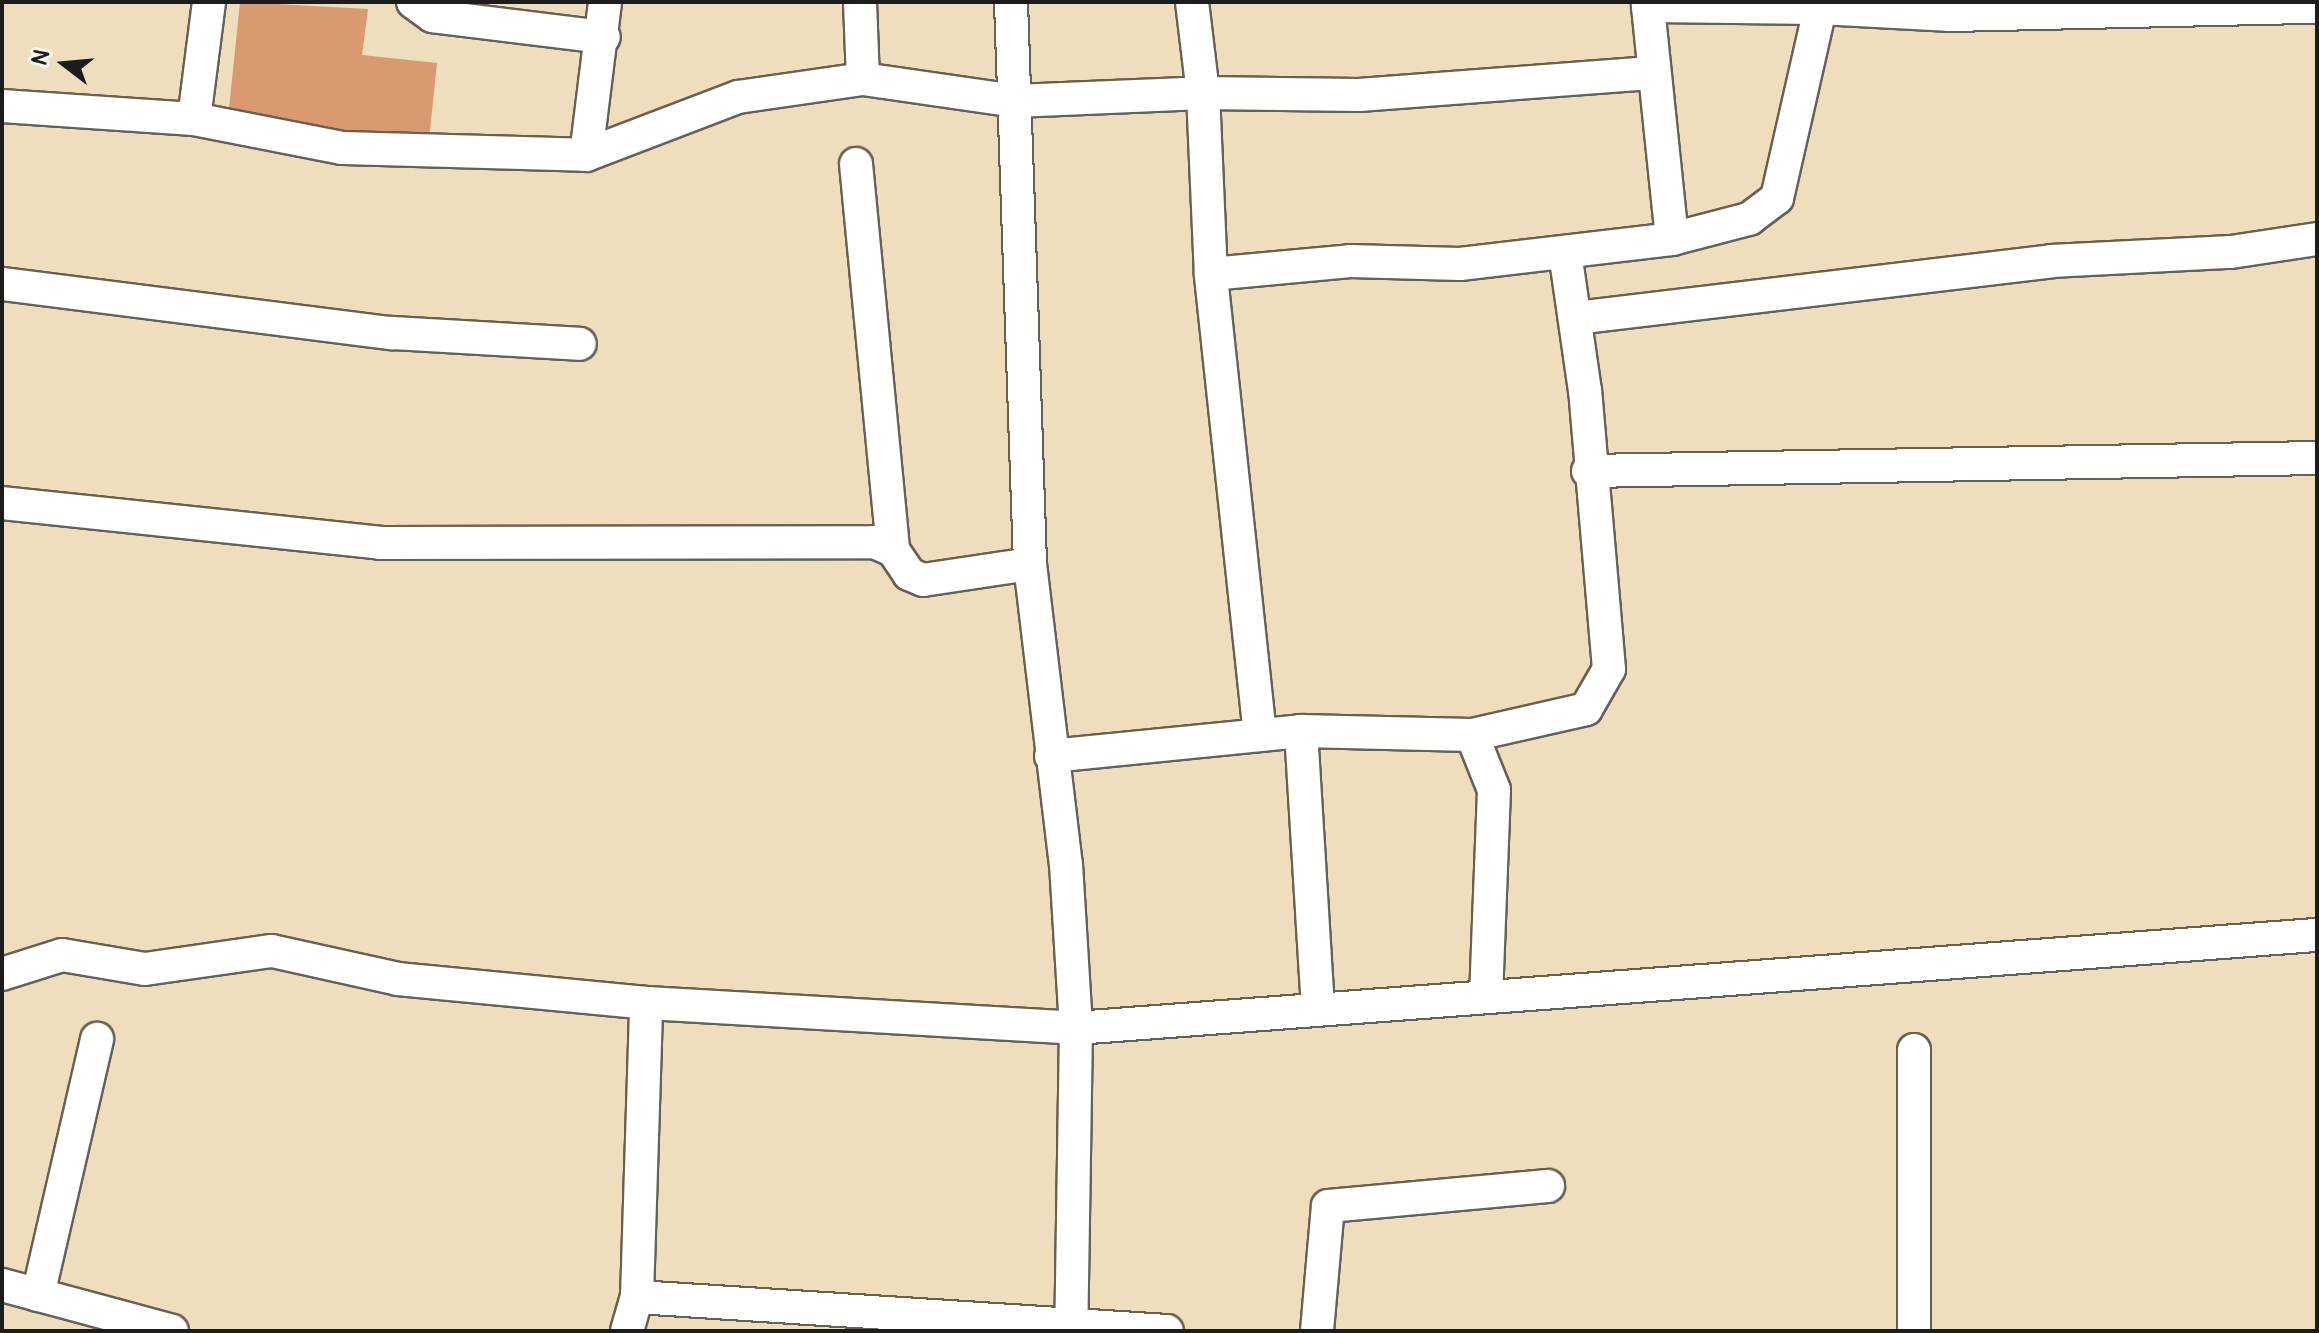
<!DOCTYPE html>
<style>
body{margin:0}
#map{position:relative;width:2319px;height:1333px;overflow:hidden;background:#efdebe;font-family:Pangolin,sans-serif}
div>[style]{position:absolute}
.building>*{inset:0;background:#d99a71}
.roads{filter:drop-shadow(2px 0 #666055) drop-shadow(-2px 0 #666055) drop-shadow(0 2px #666055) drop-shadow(0 -2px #666055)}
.minor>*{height:32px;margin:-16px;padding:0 16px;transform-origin:16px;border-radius:16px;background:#fff}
span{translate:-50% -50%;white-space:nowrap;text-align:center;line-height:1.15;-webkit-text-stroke:6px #f7f3e8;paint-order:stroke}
.frame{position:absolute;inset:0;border:4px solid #1c1c1c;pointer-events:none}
.north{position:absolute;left:24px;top:24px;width:80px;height:80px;-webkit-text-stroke:6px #f7f3e8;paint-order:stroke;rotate:286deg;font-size:22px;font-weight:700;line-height:32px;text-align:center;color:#1c1c1c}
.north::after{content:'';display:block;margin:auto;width:28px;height:36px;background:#1c1c1c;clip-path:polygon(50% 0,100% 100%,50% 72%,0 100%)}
</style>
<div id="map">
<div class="building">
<i style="clip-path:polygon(240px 2px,368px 9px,362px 55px,437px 63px,429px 140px,228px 118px)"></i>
</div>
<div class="roads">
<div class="minor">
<i style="left:413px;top:2px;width:24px;rotate:36deg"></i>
<i style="left:432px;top:16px;width:173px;rotate:7deg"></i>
<i style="left:860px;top:2px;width:77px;rotate:87.8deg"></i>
<i style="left:1011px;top:2px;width:562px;rotate:88.06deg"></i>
<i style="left:1030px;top:564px;width:302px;rotate:83.2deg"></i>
<i style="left:1066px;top:864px;width:164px;rotate:86.5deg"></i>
<i style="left:1076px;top:1028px;width:303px;rotate:90.9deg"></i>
<i style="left:1192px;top:2px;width:92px;rotate:83.1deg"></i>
<i style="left:1203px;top:93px;width:181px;rotate:87.5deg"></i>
<i style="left:1951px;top:15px;width:366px;rotate:-1.3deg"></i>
<i style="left:2px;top:106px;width:192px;rotate:3.9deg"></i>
<i style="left:194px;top:119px;width:151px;rotate:11.1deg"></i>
<i style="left:342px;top:148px;width:244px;rotate:1.6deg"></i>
<i style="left:586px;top:155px;width:163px;rotate:-20.9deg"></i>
<i style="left:738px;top:97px;width:126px;rotate:-8.2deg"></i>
<i style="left:863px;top:79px;width:154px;rotate:8.2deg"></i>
<i style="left:1015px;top:101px;width:188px;rotate:-2.4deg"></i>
<i style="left:1203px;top:93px;width:156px;rotate:0.7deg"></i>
<i style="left:1359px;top:95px;width:296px;rotate:-4.3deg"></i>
<i style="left:194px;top:119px;width:118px;rotate:-82.7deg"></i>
<i style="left:586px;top:155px;width:154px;rotate:-82.9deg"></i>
<i style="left:856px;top:164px;width:388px;rotate:84.5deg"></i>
<i style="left:1672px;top:239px;width:234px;rotate:-95.9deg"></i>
<i style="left:1648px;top:6px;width:172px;rotate:0.7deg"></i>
<i style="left:2px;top:284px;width:393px;rotate:7.2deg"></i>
<i style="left:392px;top:333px;width:188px;rotate:3.3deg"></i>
<i style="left:1576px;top:318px;width:478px;rotate:-6.8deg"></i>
<i style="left:2051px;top:261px;width:180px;rotate:-2.9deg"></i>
<i style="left:2231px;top:252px;width:87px;rotate:-8.6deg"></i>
<i style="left:1588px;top:471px;width:729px;rotate:-1.02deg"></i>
<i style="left:2px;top:503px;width:380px;rotate:6deg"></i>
<i style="left:380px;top:543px;width:494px;rotate:-0.1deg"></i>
<i style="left:874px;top:542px;width:21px;rotate:23deg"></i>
<i style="left:893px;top:550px;width:29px;rotate:56deg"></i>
<i style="left:909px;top:574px;width:15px;rotate:23deg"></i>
<i style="left:923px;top:580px;width:108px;rotate:-8.5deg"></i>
<i style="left:1301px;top:731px;width:278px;rotate:86.5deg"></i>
<i style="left:1260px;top:735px;width:464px;rotate:-96.1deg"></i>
<i style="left:1211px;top:274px;width:140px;rotate:-5.3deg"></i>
<i style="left:1350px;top:261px;width:110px;rotate:1.6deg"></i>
<i style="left:1460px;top:264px;width:213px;rotate:-6.7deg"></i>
<i style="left:1672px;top:239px;width:80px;rotate:-14.6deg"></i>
<i style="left:1749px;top:219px;width:35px;rotate:-37deg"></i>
<i style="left:1777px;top:198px;width:195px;rotate:-77.2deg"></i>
<i style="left:1820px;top:8px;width:131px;rotate:3.1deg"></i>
<i style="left:1951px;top:15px;width:13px;rotate:-86deg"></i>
<i style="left:1472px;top:735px;width:59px;rotate:68.2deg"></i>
<i style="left:1494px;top:790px;width:205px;rotate:92.2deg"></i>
<i style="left:1051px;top:756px;width:251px;rotate:-5.7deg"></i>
<i style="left:1301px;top:731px;width:171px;rotate:1.3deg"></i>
<i style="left:1472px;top:735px;width:117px;rotate:-12.8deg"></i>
<i style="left:1586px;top:709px;width:46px;rotate:-60.1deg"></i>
<i style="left:1609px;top:669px;width:279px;rotate:-94.9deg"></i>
<i style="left:1585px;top:391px;width:139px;rotate:-98.2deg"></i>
<i style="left:2px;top:974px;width:63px;rotate:-17.6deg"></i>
<i style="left:62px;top:955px;width:84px;rotate:9.6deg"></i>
<i style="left:145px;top:969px;width:128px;rotate:-8.1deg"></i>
<i style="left:272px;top:951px;width:129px;rotate:12.5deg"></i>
<i style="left:398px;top:979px;width:249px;rotate:5.5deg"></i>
<i style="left:646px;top:1003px;width:431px;rotate:3.3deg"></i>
<i style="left:1076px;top:1028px;width:1244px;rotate:-4.29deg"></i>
<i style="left:2px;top:1285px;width:176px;rotate:15.1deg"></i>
<i style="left:38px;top:1295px;width:263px;rotate:-77deg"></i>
<i style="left:637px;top:1297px;width:294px;rotate:-88.2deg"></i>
<i style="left:627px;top:1331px;width:35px;rotate:-74deg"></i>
<i style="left:637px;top:1297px;width:531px;rotate:3.67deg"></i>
<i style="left:1317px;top:1331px;width:125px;rotate:-85deg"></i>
<i style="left:1328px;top:1206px;width:221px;rotate:-5.2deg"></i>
<i style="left:1914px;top:1331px;width:281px;rotate:-90deg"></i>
</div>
</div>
<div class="frame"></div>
<div class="north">N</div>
</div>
